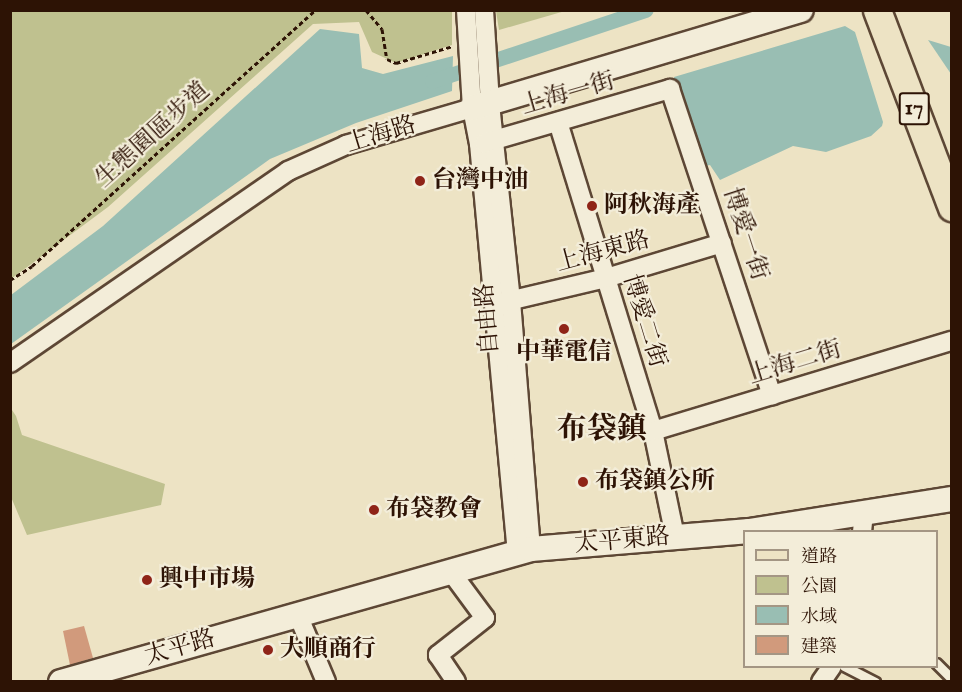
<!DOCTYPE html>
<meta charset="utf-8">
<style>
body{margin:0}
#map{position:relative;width:962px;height:692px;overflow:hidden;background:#ede3c4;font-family:"IM FELL English","Noto Serif TC",serif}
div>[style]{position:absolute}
.green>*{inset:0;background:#bfc18f}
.water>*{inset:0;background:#99beb3}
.canal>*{height:15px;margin:-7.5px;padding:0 7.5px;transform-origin:7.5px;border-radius:7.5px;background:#99beb3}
.building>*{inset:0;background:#d19a7c}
.path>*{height:3px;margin-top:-1.5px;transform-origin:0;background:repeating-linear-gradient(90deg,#2d1305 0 4.5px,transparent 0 7.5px)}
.roads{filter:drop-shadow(2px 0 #5d4735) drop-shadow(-2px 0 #5d4735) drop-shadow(0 2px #5d4735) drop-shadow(0 -2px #5d4735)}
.lane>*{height:9px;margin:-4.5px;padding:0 4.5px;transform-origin:4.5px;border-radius:4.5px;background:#f3edd9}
.street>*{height:18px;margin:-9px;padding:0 9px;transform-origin:9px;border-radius:9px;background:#f3edd9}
.secondary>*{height:24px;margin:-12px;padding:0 12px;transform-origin:12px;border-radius:12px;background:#f3edd9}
.primary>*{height:27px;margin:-13.5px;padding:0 13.5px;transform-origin:13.5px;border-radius:13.5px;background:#ede3c4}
.dots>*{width:16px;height:16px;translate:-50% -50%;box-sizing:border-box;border:3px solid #f3edd9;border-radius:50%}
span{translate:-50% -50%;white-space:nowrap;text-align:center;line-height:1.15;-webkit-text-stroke:4.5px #f3edd9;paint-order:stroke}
.shield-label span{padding:2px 4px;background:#f3edd9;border:2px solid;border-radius:4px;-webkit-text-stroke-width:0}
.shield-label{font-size:22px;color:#2d1305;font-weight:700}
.street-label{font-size:24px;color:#2d1305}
.poi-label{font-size:24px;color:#2d1305;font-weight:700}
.left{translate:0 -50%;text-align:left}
.district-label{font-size:30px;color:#2d1305;font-weight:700}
.frame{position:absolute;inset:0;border:12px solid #2d1305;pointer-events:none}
.legend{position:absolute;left:743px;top:530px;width:195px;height:138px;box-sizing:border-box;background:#f3edd9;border:2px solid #a49684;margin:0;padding:8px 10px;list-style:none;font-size:18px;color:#2d1305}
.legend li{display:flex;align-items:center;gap:12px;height:30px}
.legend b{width:30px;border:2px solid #a49684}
</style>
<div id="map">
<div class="green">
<i style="clip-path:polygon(11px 10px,452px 11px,452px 45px,396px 63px,372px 52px,359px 22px,313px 24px,108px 207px,11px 279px)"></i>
<i style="clip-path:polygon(496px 11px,496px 10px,565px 11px,499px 30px)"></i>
<i style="clip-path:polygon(10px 407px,16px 416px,22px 435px,165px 484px,161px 505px,27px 535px,11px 497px)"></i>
</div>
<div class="water">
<i style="clip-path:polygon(845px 26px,855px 32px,883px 122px,882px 126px,871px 136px,826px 152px,793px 146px,720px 180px,710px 165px,700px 167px,674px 77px)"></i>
<i style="clip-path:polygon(320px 29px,359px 34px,362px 68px,383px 74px,453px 56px,452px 91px,356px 123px,270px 159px,11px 344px,11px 295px,103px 226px)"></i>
<i style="clip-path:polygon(928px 40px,951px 47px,951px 74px)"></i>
</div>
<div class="canal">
<i style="left:432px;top:81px;width:225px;rotate:-18.4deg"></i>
</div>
<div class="building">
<i style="clip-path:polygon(84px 626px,93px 658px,70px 665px,63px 631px)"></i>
</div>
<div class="path">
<i style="left:366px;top:10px;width:25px;rotate:50deg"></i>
<i style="left:382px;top:29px;width:30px;rotate:81deg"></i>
<i style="left:387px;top:59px;width:10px;rotate:24deg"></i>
<i style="left:396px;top:63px;width:59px;rotate:-16.6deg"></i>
<i style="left:10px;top:280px;width:26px;rotate:-32deg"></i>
<i style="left:32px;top:266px;width:382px;rotate:-42.1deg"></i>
</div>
<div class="roads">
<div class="lane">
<i style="left:936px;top:663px;width:23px;rotate:45deg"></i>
<i style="left:844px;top:666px;width:35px;rotate:27deg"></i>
</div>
<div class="street">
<i style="left:466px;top:10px;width:98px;rotate:86.5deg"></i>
<i style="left:472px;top:108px;width:37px;rotate:79deg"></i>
<i style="left:479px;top:144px;width:411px;rotate:84.7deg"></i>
<i style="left:484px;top:10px;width:94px;rotate:86.3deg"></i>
<i style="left:490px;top:104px;width:198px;rotate:83.9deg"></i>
<i style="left:511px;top:301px;width:249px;rotate:85.4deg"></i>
<i style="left:558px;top:122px;width:323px;rotate:72.9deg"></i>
<i style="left:653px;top:431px;width:107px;rotate:78.2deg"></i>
<i style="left:484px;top:143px;width:194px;rotate:-16.2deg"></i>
<i style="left:670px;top:89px;width:323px;rotate:71.6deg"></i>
<i style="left:500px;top:303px;width:109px;rotate:-13.3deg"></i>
<i style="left:606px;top:278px;width:121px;rotate:-16.8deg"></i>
<i style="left:10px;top:363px;width:338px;rotate:-34.6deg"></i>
<i style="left:288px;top:171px;width:64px;rotate:-24.1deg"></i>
<i style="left:346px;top:145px;width:131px;rotate:-16.4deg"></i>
<i style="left:653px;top:431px;width:312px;rotate:-16.8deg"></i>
<i style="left:862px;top:532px;width:19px;rotate:-84deg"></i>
<i style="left:451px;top:572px;width:57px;rotate:53.5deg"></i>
<i style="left:485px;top:618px;width:60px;rotate:141.8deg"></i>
<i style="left:438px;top:655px;width:32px;rotate:56deg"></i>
<i style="left:298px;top:615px;width:73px;rotate:67.3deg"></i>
<i style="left:821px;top:682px;width:19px;rotate:-55deg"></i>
</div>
<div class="secondary">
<i style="left:472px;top:108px;width:343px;rotate:-16.6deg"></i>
<i style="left:61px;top:682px;width:488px;rotate:-15.8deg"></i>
<i style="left:531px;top:549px;width:219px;rotate:-4.7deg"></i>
<i style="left:749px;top:531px;width:206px;rotate:-9deg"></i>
</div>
<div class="primary">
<i style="left:877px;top:10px;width:211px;rotate:69.2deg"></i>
</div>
</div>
<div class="dots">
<i style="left:420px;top:181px;background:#8f2418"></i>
<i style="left:592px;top:206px;background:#8f2418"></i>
<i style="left:564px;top:329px;background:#8f2418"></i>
<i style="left:583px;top:482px;background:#8f2418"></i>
<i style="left:374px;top:510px;background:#8f2418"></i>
<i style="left:147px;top:580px;background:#8f2418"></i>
<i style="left:268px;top:650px;background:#8f2418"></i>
</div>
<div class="shield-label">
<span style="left:914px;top:109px">17</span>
</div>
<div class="street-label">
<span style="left:568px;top:94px;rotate:-16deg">上海一街</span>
<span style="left:153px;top:135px;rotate:-42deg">生態園區步道</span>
<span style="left:381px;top:135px;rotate:-17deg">上海路</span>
<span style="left:745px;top:234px;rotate:72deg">博愛一街</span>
<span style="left:603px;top:252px;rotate:-15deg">上海東路</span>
<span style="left:488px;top:319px;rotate:-95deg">自由路</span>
<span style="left:644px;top:321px;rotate:73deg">博愛二街</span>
<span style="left:795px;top:363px;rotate:-17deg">上海二街</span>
<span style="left:622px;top:541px;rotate:-5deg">太平東路</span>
<span style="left:180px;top:648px;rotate:-16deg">太平路</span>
</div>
<div class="poi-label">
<span class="left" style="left:432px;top:181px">台灣中油</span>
<span class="left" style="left:604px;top:206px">阿秋海產</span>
<span style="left:564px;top:353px">中華電信</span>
<span class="left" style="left:595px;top:482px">布袋鎮公所</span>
<span class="left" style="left:386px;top:510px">布袋教會</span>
<span class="left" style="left:159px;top:580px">興中市場</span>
<span class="left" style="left:280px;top:650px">大順商行</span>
</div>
<div class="district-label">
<span style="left:602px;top:430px">布袋鎮</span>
</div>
<div class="frame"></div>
<ul class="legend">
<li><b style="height:8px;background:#ede3c4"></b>道路</li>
<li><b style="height:16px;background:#bfc18f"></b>公園</li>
<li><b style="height:16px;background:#99beb3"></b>水域</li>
<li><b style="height:16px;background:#d19a7c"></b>建築</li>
</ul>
</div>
